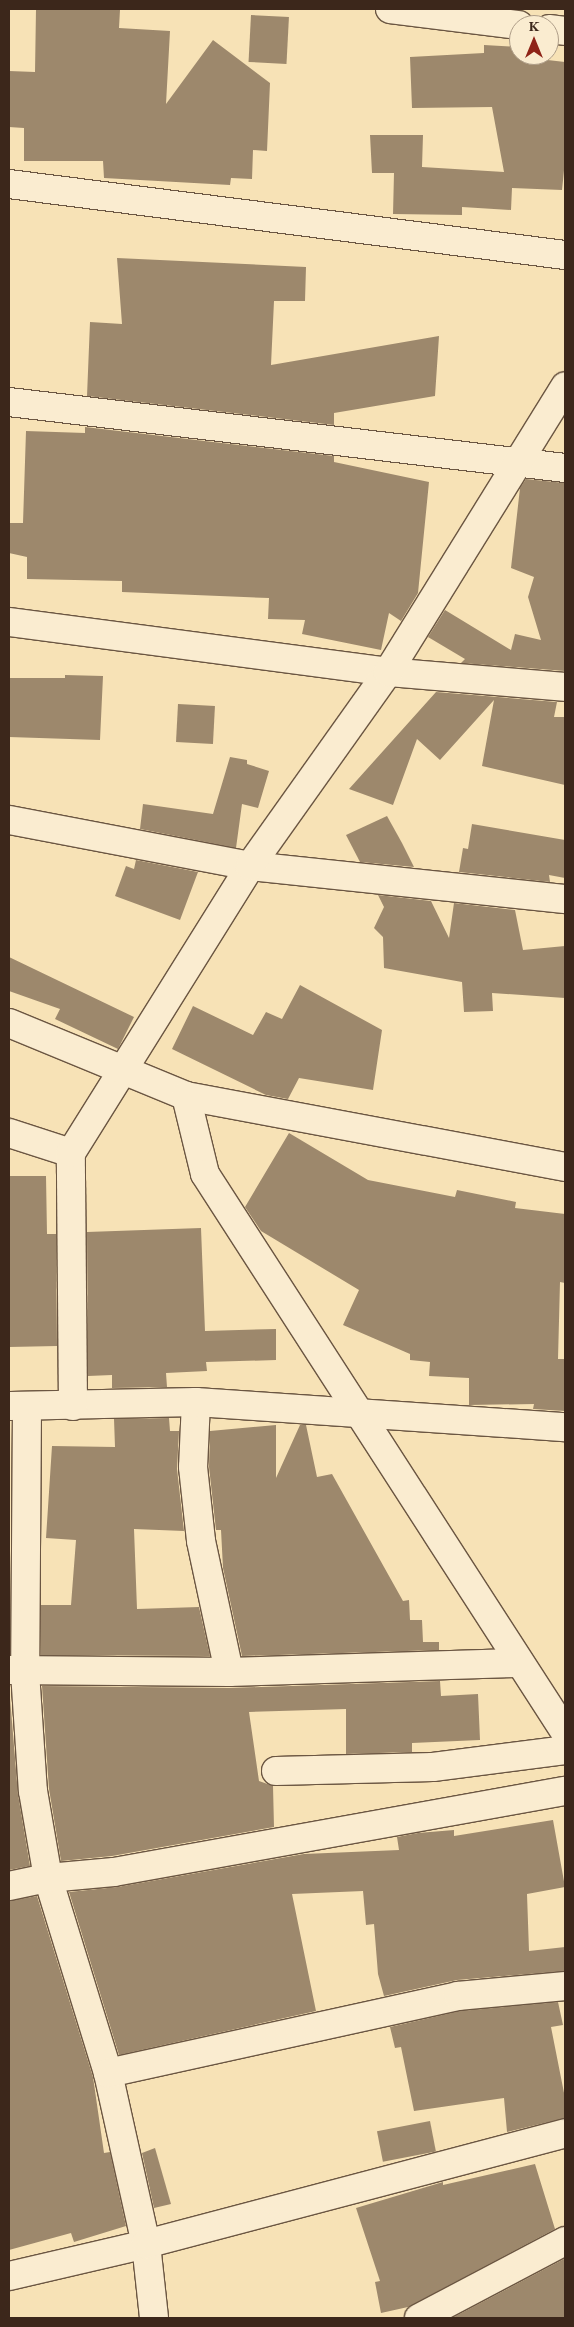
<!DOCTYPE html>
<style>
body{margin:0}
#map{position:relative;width:574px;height:2327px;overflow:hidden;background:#f7e2b6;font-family:"EB Garamond",serif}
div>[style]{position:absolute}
.building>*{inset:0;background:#9d886c;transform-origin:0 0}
.roads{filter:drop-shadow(1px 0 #6b5642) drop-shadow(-1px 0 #6b5642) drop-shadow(0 1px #6b5642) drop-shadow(0 -1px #6b5642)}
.street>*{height:28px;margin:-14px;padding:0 14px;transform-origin:14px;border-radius:14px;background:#faecd0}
.secondary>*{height:28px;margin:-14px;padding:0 14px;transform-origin:14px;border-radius:14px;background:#faecd0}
span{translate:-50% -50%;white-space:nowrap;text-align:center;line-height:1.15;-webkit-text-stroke:4.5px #faecd0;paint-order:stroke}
.frame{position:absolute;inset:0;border:10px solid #3c271b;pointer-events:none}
.north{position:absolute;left:509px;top:15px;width:50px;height:50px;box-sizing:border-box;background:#faecd0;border:1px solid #ae9d88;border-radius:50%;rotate:0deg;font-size:14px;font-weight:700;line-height:20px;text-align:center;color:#3c271b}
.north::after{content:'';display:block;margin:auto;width:18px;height:22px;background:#8f2418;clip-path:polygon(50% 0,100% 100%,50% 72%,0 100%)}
</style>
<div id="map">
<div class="building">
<i style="clip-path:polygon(36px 9px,120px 10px,119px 28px,170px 31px,166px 104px,213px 40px,270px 83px,267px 151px,253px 150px,252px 179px,231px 178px,230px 185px,104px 178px,103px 161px,24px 161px,24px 128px,9px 127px,9px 71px,35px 72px)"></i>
<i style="left:251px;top:15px;width:38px;height:47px;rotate:3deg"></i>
<i style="clip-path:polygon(484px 45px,519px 47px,521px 57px,565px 62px,565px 161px,562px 190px,512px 188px,511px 210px,462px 207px,462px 215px,393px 214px,394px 173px,372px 173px,370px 135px,423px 135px,422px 167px,504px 172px,492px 107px,412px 108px,410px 57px,484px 53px)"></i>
<i style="clip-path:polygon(117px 258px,306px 267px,305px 301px,274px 301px,271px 365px,439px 336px,435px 396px,334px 413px,334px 425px,87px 396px,90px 322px,122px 324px)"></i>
<i style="clip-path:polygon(85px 427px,334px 456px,334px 462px,429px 482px,418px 593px,401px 621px,389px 613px,381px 650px,302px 634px,305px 620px,268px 619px,269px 598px,122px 592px,122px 581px,27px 579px,27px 557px,9px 553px,9px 523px,23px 523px,26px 431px,85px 433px)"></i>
<i style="clip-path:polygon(526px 479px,565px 483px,565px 671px,461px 663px,465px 659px,428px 637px,445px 610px,511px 650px,515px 634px,541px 640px,528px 597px,534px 577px,511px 568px,520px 488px)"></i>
<i style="clip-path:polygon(65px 675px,103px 676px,100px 740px,9px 737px,9px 678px,65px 678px)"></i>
<i style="clip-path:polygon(436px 692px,557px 702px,554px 717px,565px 717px,565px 785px,482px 766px,494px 700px,440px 760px,417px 739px,393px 805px,349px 789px)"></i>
<i style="left:178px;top:704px;width:37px;height:38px;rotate:3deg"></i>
<i style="clip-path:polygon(230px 757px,247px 760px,247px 764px,269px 771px,258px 808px,242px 804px,236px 848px,140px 829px,143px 804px,213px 814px)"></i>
<i style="clip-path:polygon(387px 816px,402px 843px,414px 867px,360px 862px,346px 835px)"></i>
<i style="clip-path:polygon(472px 824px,565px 840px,565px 878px,549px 875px,550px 882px,459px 872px,463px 848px,468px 849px)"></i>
<i style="clip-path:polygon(136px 860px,198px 872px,180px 920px,115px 896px,126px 866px,134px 869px)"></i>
<i style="clip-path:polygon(378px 895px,431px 901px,449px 938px,454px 903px,515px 910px,523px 950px,565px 946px,565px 998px,492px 993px,493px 1011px,464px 1012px,462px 982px,384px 968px,383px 937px,374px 928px,384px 907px)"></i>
<i style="clip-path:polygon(9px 957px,134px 1017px,118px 1049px,55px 1019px,60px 1009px,9px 991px)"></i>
<i style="clip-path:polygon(300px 985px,382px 1030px,373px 1090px,299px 1078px,288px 1099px,266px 1095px,172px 1049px,193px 1006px,253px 1035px,266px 1012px,282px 1019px)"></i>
<i style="clip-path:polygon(289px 1133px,368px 1180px,455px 1197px,457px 1190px,516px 1202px,515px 1208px,565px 1214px,565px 1283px,560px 1282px,558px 1359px,565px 1359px,565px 1411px,533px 1409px,534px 1404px,469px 1405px,469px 1378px,429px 1376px,430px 1362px,410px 1360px,410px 1354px,343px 1325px,359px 1290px,261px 1231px,245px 1207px)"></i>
<i style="clip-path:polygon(9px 1176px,46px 1176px,47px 1234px,56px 1234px,57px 1346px,9px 1347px)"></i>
<i style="clip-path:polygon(201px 1228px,205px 1331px,276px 1329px,276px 1360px,206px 1362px,207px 1371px,166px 1373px,167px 1387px,112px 1388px,112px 1375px,88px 1376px,87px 1232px)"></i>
<i style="clip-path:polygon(169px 1418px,170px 1431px,179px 1431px,177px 1469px,184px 1531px,134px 1529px,137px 1609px,199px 1607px,210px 1656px,41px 1655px,41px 1605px,71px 1605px,76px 1540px,46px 1538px,52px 1446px,115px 1447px,114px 1419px)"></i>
<i style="clip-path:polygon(276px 1425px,276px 1478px,300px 1425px,306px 1425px,317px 1477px,332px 1474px,403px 1601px,409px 1600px,410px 1620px,422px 1620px,423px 1642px,439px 1642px,439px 1650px,242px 1656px,223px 1568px,221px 1530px,216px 1530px,209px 1467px,210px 1431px)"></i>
<i style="clip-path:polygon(440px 1681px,441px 1696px,478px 1694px,480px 1740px,412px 1743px,412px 1752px,346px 1754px,346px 1709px,249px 1712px,259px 1781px,273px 1786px,274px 1827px,112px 1856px,61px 1861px,49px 1789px,42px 1686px,229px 1688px)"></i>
<i style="clip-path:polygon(9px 1686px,18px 1794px,30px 1866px,9px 1870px)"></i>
<i style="clip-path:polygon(553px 1820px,565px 1887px,527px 1894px,529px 1951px,565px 1947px,565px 1971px,457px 1980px,384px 1996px,378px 1974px,374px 1924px,366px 1925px,363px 1891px,292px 1894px,316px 2011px,119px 2055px,69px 1892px,117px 1887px,304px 1854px,399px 1850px,397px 1837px,418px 1833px,454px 1830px,454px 1836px)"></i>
<i style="clip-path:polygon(37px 1896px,93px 2077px,104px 2153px,110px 2152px,126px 2226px,74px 2242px,71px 2233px,9px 2250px,9px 1901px)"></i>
<i style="clip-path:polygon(558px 2002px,563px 2025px,551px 2027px,565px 2098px,565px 2118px,507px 2132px,504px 2098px,414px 2111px,401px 2047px,395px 2048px,390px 2027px,460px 2011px)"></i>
<i style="left:430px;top:2121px;width:31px;height:54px;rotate:79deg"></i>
<i style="clip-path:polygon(155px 2148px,171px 2204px,154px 2208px,142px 2153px)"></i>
<i style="clip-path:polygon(535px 2164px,555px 2229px,408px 2307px,381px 2313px,375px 2282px,380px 2281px,356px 2208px,443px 2182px,443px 2185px)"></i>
<i style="clip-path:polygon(564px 2259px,565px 2318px,452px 2318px)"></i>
</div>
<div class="roads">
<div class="street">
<i style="left:390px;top:9px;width:130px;rotate:7.1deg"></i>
<i style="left:549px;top:29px;width:16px;rotate:7deg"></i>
<i style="left:9px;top:184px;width:561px;rotate:7.28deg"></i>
<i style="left:9px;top:402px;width:560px;rotate:6.77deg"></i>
<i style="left:9px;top:622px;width:382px;rotate:7.5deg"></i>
<i style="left:388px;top:672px;width:178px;rotate:4.8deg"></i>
<i style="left:9px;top:820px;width:245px;rotate:10.8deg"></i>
<i style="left:250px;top:866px;width:317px;rotate:6deg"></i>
<i style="left:9px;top:1133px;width:65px;rotate:17.9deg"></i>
<i style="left:196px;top:1402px;width:65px;rotate:92.6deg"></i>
<i style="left:193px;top:1467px;width:74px;rotate:83.8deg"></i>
<i style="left:201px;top:1541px;width:134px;rotate:77.9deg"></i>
<i style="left:10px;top:1406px;width:186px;rotate:-1.2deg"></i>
<i style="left:196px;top:1402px;width:370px;rotate:3.9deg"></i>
<i style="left:73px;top:1406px;width:253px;rotate:-90.5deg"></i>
<i style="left:71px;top:1153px;width:338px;rotate:-58deg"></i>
<i style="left:250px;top:866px;width:238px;rotate:-54.6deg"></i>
<i style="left:388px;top:672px;width:336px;rotate:-58.2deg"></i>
<i style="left:27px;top:1407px;width:265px;rotate:90.4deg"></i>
<i style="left:25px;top:1672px;width:119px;rotate:86.2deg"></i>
<i style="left:33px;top:1791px;width:88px;rotate:80.2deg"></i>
<i style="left:48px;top:1878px;width:204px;rotate:72.9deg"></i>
<i style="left:108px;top:2073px;width:175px;rotate:77.5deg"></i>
<i style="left:146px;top:2244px;width:74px;rotate:83.8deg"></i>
<i style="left:9px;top:1670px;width:220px;rotate:0.5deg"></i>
<i style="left:229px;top:1672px;width:289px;rotate:-1.8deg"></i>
<i style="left:276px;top:1771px;width:157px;rotate:-1.5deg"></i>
<i style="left:433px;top:1767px;width:133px;rotate:-7.3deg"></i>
<i style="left:9px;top:1886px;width:40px;rotate:-12deg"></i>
<i style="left:48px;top:1878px;width:66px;rotate:-5.2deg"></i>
<i style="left:114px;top:1872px;width:458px;rotate:-10.2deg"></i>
<i style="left:108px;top:2073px;width:358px;rotate:-12.4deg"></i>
<i style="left:458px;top:1996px;width:107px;rotate:-5.3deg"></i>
<i style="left:9px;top:2276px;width:141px;rotate:-13.1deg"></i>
<i style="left:146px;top:2244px;width:433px;rotate:-14.8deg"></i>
<i style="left:419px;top:2318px;width:165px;rotate:-27.8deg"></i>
</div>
<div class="secondary">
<i style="left:9px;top:1023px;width:191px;rotate:22.4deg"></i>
<i style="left:186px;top:1096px;width:386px;rotate:10.6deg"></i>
<i style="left:186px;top:1096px;width:80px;rotate:76.3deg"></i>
<i style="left:205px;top:1174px;width:664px;rotate:57.17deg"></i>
</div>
</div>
<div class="frame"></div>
<div class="north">K</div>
</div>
